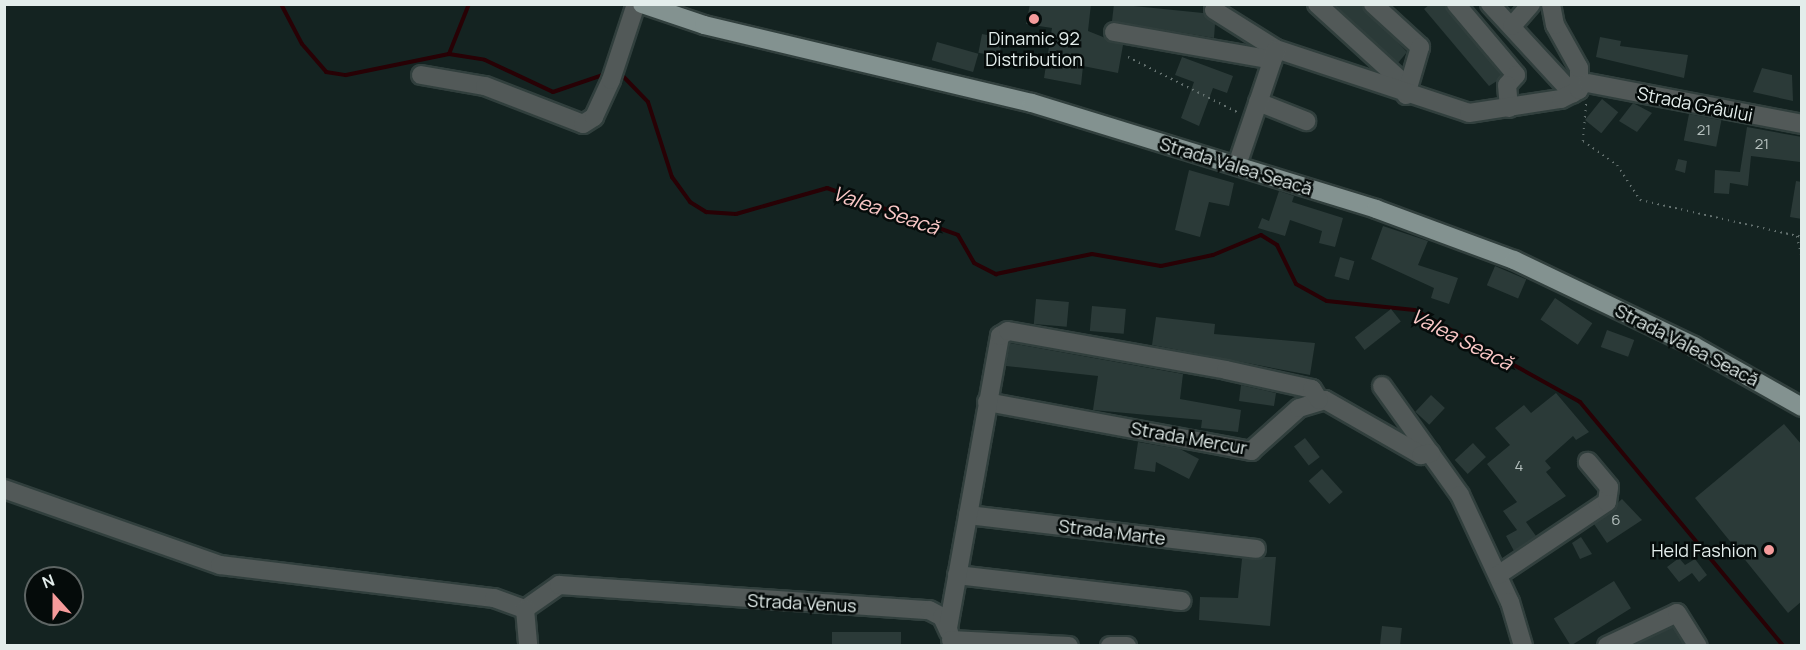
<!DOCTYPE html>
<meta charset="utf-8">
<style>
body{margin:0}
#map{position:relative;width:1806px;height:650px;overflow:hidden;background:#142321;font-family:Manrope,sans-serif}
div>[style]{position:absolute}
.stream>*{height:4px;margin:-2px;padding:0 2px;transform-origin:2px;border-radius:2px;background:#280105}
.building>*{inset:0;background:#2b3a38;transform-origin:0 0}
.path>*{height:2px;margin-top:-1px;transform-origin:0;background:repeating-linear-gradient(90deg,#64716f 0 1.5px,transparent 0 6px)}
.roads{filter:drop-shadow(2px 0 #313f3d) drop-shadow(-2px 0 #313f3d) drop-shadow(0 2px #313f3d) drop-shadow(0 -2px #313f3d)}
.minor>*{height:18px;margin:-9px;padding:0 9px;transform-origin:9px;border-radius:9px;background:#525958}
.major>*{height:18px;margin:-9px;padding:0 9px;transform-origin:9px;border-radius:9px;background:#839290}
.dots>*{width:16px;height:16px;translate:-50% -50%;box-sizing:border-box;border:3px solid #050b0a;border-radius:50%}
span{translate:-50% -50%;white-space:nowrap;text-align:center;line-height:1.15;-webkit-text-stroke:5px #050b0a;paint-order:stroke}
.number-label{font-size:15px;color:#b5c0be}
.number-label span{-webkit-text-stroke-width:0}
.poi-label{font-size:18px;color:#e3edeb}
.right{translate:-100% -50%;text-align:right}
.street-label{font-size:18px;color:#e3edeb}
.water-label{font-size:20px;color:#fcc9c8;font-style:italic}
.frame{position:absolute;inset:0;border:6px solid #e3edeb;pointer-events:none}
.north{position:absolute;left:24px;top:566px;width:60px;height:60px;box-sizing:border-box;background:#050b0a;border:2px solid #5e6564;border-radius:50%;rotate:339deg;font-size:16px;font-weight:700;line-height:24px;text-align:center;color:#e3edeb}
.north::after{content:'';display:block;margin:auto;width:21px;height:27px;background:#f59b9b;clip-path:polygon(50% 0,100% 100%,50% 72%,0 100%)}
</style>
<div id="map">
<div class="stream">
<i style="left:281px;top:4px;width:45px;rotate:62.3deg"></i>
<i style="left:302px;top:44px;width:37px;rotate:49deg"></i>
<i style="left:326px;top:72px;width:20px;rotate:9deg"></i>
<i style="left:346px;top:75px;width:105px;rotate:-11.5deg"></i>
<i style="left:449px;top:54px;width:36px;rotate:9deg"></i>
<i style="left:485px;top:60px;width:75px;rotate:25.2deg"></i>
<i style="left:553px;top:92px;width:56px;rotate:-18.8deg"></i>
<i style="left:449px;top:54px;width:54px;rotate:-68.2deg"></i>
<i style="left:618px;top:71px;width:43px;rotate:45.9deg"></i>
<i style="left:648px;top:102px;width:79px;rotate:72.3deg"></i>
<i style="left:672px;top:177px;width:31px;rotate:54deg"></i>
<i style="left:690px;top:202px;width:19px;rotate:32deg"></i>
<i style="left:706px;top:212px;width:30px;rotate:4deg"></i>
<i style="left:736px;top:214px;width:95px;rotate:-15.9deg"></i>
<i style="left:827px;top:188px;width:139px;rotate:19.7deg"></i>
<i style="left:958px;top:235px;width:32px;rotate:60deg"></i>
<i style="left:974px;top:263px;width:25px;rotate:27deg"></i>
<i style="left:996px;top:274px;width:98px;rotate:-11.8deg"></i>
<i style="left:1092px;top:254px;width:70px;rotate:9.9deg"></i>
<i style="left:1161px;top:266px;width:53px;rotate:-11.9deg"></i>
<i style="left:1213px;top:255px;width:52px;rotate:-22.6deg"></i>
<i style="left:1261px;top:235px;width:19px;rotate:32deg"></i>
<i style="left:1277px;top:245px;width:43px;rotate:64deg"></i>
<i style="left:1296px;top:284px;width:35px;rotate:29deg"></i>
<i style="left:1327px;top:301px;width:88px;rotate:5.8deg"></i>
<i style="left:1415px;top:310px;width:189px;rotate:29.1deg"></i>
<i style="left:1580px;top:402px;width:317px;rotate:50.2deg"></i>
</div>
<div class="building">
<i style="clip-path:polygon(1030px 4px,1091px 4px,1088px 31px,1123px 45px,1118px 73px,1083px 66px,1081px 85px,1044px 78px,1052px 28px,1026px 24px)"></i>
<i style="clip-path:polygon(1114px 4px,1203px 13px,1215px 24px,1214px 38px,1112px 21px)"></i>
<i style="clip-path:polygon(1334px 4px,1362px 4px,1407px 52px,1398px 63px)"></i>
<i style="clip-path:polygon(1430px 4px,1445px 4px,1501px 75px,1497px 81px,1489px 86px,1424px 9px)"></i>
<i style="left:982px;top:34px;width:21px;height:19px;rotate:11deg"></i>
<i style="clip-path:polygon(1600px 37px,1621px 41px,1620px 46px,1688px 55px,1684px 78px,1596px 57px)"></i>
<i style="left:937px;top:42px;width:43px;height:19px;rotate:16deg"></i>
<i style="clip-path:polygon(1182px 57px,1233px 76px,1227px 93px,1213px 88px,1199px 126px,1181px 118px,1194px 82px,1175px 75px)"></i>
<i style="clip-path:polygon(1762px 68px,1792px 75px,1793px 101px,1753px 92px)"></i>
<i style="left:1602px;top:99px;width:21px;height:27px;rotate:39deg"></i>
<i style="clip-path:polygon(1633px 103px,1652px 113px,1637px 132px,1619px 121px)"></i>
<i style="left:1689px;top:114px;width:33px;height:27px;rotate:11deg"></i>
<i style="clip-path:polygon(1747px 127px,1802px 137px,1800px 162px,1751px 156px,1748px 186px,1730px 183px,1729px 194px,1714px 193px,1715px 170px,1740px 172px)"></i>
<i style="clip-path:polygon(1678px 159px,1687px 161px,1685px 173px,1675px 170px)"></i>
<i style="clip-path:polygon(1189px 170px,1234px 183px,1229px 206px,1209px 202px,1200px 237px,1175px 230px)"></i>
<i style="clip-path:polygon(1796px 181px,1802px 182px,1802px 219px,1790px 217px)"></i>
<i style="clip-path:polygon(1279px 191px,1294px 196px,1292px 202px,1343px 218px,1335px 247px,1319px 243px,1322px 231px,1290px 220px,1285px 236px,1258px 228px,1262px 218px,1269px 221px)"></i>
<i style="clip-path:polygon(1383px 226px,1428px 241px,1418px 265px,1458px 278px,1449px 304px,1431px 298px,1434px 288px,1371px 259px)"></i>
<i style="left:1340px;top:257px;width:15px;height:20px;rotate:16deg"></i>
<i style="left:1495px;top:266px;width:34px;height:21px;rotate:23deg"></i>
<i style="left:1555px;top:298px;width:45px;height:26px;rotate:34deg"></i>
<i style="left:1036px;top:299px;width:33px;height:25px;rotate:5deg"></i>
<i style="left:1092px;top:306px;width:34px;height:25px;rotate:5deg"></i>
<i style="left:1391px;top:309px;width:16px;height:46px;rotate:52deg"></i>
<i style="clip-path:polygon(1156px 317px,1215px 324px,1214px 334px,1315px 343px,1310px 375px,1152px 345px)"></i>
<i style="left:1607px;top:330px;width:29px;height:18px;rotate:20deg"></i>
<i style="clip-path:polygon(1010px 343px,1183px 374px,1180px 399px,1241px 410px,1238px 432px,1201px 428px,1202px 420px,1093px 410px,1098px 376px,1006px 366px)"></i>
<i style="clip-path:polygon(1241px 385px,1276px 393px,1274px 406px,1239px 401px)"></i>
<i style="clip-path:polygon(1556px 393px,1589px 432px,1576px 440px,1573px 436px,1545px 461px,1551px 468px,1546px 472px,1566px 496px,1526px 522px,1536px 536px,1514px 551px,1506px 536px,1517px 530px,1503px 511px,1517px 502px,1487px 464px,1510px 445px,1495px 428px,1524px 405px,1531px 413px)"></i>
<i style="left:1431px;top:395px;width:19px;height:23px;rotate:43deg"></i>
<i style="clip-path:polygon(1784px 424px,1802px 445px,1802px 601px,1788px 613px,1695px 498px)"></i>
<i style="left:1305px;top:438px;width:24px;height:14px;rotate:52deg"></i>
<i style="clip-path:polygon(1138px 442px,1180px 449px,1199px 459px,1189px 479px,1156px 462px,1155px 472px,1134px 469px)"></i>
<i style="left:1473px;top:443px;width:19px;height:25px;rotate:47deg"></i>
<i style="left:1322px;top:469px;width:31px;height:18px;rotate:48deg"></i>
<i style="clip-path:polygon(1622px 499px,1642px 520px,1607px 543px,1594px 524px)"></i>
<i style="clip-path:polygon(1581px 537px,1592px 554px,1580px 559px,1572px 543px)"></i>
<i style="clip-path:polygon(1264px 557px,1276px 557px,1270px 626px,1199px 620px,1200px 597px,1238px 598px,1242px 559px)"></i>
<i style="clip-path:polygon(1679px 558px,1685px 565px,1695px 559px,1707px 575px,1699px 582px,1692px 573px,1679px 582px,1667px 567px)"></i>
<i style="left:1614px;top:581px;width:32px;height:71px;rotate:58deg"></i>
<i style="left:1382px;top:626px;width:20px;height:19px;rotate:6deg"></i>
<i style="clip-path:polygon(1673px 627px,1684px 645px,1634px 645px,1654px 636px)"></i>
<i style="left:832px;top:632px;width:69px;height:13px"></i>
</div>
<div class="path">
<i style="left:1128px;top:57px;width:122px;rotate:26.8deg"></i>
<i style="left:1586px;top:104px;width:37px;rotate:95deg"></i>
<i style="left:1583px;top:141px;width:42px;rotate:35.2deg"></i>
<i style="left:1617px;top:165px;width:42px;rotate:56.7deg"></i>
<i style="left:1640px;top:200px;width:166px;rotate:12.9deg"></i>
<i style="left:1797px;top:236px;width:24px;rotate:78deg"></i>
</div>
<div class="roads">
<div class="minor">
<i style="left:1317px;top:4px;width:123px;rotate:42.4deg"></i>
<i style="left:1373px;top:4px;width:64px;rotate:42.5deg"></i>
<i style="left:1420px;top:47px;width:50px;rotate:106.3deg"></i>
<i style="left:1456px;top:4px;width:93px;rotate:49.8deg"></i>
<i style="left:1516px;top:75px;width:13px;rotate:132deg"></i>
<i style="left:1507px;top:85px;width:23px;rotate:85deg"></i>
<i style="left:1490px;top:4px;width:122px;rotate:47.3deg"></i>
<i style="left:1214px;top:10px;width:73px;rotate:32.2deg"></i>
<i style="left:1276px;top:49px;width:203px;rotate:18.3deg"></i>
<i style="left:1469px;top:113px;width:93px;rotate:-8.7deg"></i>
<i style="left:1561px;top:99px;width:20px;rotate:-27deg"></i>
<i style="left:1579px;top:90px;width:22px;rotate:-90deg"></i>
<i style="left:1579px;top:68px;width:49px;rotate:-119.2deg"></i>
<i style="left:1555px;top:25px;width:21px;rotate:-101deg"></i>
<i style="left:1512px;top:26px;width:29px;rotate:-49deg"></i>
<i style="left:1114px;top:32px;width:161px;rotate:10deg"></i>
<i style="left:421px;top:75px;width:65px;rotate:9.8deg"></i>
<i style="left:485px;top:86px;width:105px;rotate:21.2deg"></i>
<i style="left:583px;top:124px;width:13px;rotate:-32deg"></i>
<i style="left:594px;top:117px;width:41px;rotate:-65.3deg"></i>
<i style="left:611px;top:80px;width:80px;rotate:-71.8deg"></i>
<i style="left:1588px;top:83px;width:218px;rotate:10.8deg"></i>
<i style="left:1258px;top:102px;width:52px;rotate:21.6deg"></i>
<i style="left:1237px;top:165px;width:121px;rotate:-71.3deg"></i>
<i style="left:1382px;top:386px;width:134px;rotate:54.4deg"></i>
<i style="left:1460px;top:495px;width:118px;rotate:65deg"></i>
<i style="left:1510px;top:602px;width:46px;rotate:73.5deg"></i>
<i style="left:987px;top:402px;width:269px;rotate:10.5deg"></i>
<i style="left:1251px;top:451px;width:64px;rotate:-41.9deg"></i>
<i style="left:1299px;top:408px;width:27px;rotate:-17deg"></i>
<i style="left:1325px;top:400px;width:111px;rotate:29.8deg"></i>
<i style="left:1421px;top:455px;width:10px;rotate:-11deg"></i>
<i style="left:4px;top:489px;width:229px;rotate:19.4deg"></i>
<i style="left:220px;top:565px;width:276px;rotate:6.9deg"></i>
<i style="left:494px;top:598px;width:33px;rotate:20deg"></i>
<i style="left:968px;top:515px;width:290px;rotate:6.7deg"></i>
<i style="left:957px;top:575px;width:226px;rotate:6.6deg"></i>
<i style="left:1498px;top:575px;width:131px;rotate:-33.8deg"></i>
<i style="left:1607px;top:502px;width:15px;rotate:-82deg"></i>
<i style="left:1609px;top:487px;width:33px;rotate:-130deg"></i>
<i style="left:525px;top:609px;width:42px;rotate:-35.2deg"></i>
<i style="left:559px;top:585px;width:371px;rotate:3.9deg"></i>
<i style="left:929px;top:610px;width:15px;rotate:28deg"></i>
<i style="left:942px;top:617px;width:17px;rotate:65deg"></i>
<i style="left:525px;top:609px;width:37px;rotate:85deg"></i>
<i style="left:948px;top:628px;width:297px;rotate:-79.9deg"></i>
<i style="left:1000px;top:336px;width:9px;rotate:-32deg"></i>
<i style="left:1008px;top:331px;width:221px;rotate:10.1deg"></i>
<i style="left:1226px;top:370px;width:88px;rotate:12.5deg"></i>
<i style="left:1312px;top:389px;width:13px;rotate:58deg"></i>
<i style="left:951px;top:640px;width:118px;rotate:2.9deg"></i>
<i style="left:1110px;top:646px;width:17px"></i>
<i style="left:1607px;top:646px;width:77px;rotate:-25.2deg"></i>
<i style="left:1677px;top:613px;width:39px;rotate:58deg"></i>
</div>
<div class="major">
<i style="left:642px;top:4px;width:65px;rotate:18.7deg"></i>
<i style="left:704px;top:25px;width:337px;rotate:13.4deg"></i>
<i style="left:1032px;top:103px;width:360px;rotate:17.1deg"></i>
<i style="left:1376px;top:209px;width:147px;rotate:20.3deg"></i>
<i style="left:1514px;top:260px;width:199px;rotate:25.5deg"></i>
<i style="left:1694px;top:346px;width:124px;rotate:29.5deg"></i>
</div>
</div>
<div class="dots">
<i style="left:1034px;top:19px;background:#f59b9b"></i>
<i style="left:1769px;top:550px;background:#f59b9b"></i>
</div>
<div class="number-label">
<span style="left:1704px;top:130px">21</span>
<span style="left:1762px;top:144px">21</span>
<span style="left:1519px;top:466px">4</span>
<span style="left:1616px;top:520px">6</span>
</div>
<div class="poi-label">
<span style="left:1034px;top:49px">Dinamic 92<br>Distribution</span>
<span class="right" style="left:1757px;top:550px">Held Fashion</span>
</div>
<div class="street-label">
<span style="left:1695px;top:104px;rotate:11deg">Strada Grâului</span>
<span style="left:1236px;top:166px;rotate:17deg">Strada Valea Seacă</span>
<span style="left:1687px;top:345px;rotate:27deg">Strada Valea Seacă</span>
<span style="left:1189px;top:438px;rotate:10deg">Strada Mercur</span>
<span style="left:1112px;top:532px;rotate:7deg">Strada Marte</span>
<span style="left:802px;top:603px;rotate:3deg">Strada Venus</span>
</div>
<div class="water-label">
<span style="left:886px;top:210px;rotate:19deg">Valea Seacă</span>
<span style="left:1462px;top:339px;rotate:27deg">Valea Seacă</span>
</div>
<div class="frame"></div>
<div class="north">N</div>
</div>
